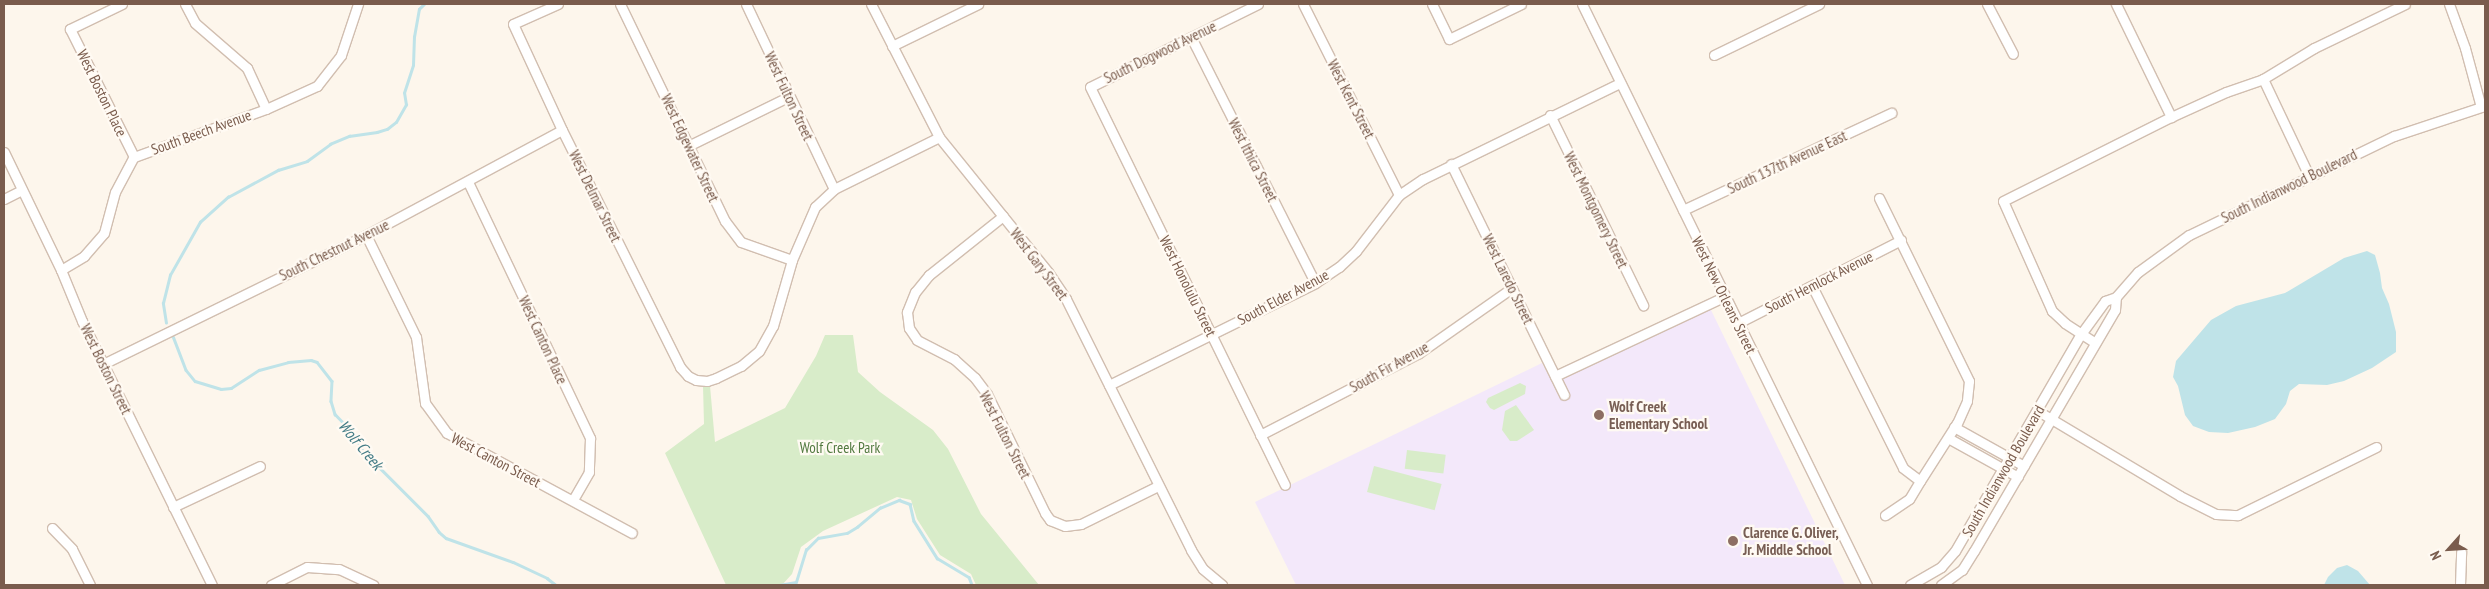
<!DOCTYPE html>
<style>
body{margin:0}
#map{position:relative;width:2489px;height:589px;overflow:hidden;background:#fdf6ec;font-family:"PT Sans Narrow",sans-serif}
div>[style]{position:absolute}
.education>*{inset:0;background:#f3e8fa}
.green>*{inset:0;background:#d8ecc9;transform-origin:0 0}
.water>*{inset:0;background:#bfe3e8}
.stream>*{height:2.5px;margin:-1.25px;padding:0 1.25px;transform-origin:1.25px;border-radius:1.25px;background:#bfe3e8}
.roads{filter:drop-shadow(1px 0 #d1beb0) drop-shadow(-1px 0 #d1beb0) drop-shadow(0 1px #d1beb0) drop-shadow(0 -1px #d1beb0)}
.minor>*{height:9px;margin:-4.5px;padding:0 4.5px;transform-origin:4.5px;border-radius:4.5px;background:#fff}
.dots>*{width:14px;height:14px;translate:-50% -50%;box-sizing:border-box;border:2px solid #fffaf3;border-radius:50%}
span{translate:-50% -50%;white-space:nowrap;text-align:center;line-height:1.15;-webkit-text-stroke:4.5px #fffaf3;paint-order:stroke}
.street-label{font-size:15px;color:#7a5c4d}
.education-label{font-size:15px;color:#785e54;font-weight:700}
.left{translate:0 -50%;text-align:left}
.park-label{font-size:15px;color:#537a41}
.water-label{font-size:16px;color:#437c86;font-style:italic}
.frame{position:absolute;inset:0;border:5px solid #7a5c4d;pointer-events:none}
.north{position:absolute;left:2424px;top:524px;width:50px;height:50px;-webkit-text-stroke:4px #fffaf3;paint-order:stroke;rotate:244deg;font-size:14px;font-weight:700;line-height:20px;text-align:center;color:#7a5c4d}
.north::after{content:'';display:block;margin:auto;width:18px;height:22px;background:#7a5c4d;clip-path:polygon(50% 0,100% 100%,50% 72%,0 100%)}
</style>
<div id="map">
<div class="education">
<i style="clip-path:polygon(1710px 308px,1845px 585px,1296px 585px,1255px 502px,1542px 363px,1553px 383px)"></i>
</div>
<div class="green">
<i style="clip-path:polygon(825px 335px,853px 335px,858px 372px,880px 392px,933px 430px,948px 449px,981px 514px,1039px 585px,976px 585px,971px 574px,940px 555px,917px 519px,911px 500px,897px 497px,823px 531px,801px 547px,792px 574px,782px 585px,726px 585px,665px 453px,704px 424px,703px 386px,710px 386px,715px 442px,785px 408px,816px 356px)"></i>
<i style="clip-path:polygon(1520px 383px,1526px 386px,1525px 394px,1494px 410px,1490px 408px,1486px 402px,1488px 398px)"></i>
<i style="clip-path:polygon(1516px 405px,1534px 430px,1517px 441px,1510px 441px,1502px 430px,1505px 411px)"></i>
<i style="left:1407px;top:450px;width:39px;height:19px;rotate:7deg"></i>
<i style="left:1374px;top:466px;width:70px;height:27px;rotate:15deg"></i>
</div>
<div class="water">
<i style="clip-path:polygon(2367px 251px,2375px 255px,2380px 273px,2382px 288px,2389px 304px,2396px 332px,2396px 352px,2372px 368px,2344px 381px,2327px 385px,2299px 384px,2290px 391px,2286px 404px,2275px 419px,2255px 427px,2228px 433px,2209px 432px,2193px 426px,2185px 415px,2178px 386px,2173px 377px,2176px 361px,2211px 320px,2236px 306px,2285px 293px,2344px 258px)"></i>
<i style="clip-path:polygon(2347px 565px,2358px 571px,2370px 585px,2324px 585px,2328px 577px,2337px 568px)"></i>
</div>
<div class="stream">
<i style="left:166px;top:323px;width:20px;rotate:-99deg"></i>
<i style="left:163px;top:303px;width:29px;rotate:-76deg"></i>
<i style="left:170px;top:275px;width:61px;rotate:-60.5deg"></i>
<i style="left:200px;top:222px;width:38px;rotate:-42deg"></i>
<i style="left:228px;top:197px;width:57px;rotate:-28.4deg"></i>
<i style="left:278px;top:170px;width:30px;rotate:-17deg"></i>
<i style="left:307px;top:161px;width:29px;rotate:-36deg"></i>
<i style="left:330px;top:144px;width:21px;rotate:-23deg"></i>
<i style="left:349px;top:136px;width:28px;rotate:-8deg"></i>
<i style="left:377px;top:132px;width:10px;rotate:-17deg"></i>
<i style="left:387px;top:129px;width:11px;rotate:-38deg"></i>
<i style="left:396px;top:122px;width:20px;rotate:-60deg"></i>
<i style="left:406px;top:105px;width:12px;rotate:-99deg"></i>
<i style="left:404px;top:93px;width:29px;rotate:-72deg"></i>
<i style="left:413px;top:65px;width:28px;rotate:-88deg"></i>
<i style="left:414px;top:37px;width:28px;rotate:-80deg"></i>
<i style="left:419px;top:9px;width:7px;rotate:-45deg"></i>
<i style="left:173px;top:336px;width:36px;rotate:69deg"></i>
<i style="left:186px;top:370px;width:14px;rotate:51deg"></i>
<i style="left:195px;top:381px;width:27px;rotate:17deg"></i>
<i style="left:221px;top:389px;width:10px;rotate:-6deg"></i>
<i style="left:231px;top:388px;width:33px;rotate:-33deg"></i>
<i style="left:259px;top:370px;width:30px;rotate:-15deg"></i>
<i style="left:288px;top:362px;width:23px;rotate:-5deg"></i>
<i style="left:311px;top:360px;width:6px;rotate:18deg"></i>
<i style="left:317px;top:362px;width:24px;rotate:52deg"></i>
<i style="left:332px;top:381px;width:20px;rotate:93deg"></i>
<i style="left:331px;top:401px;width:14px;rotate:73deg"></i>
<i style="left:335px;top:414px;width:28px;rotate:46deg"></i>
<i style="left:354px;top:434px;width:19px;rotate:62deg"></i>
<i style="left:363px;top:451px;width:92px;rotate:45deg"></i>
<i style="left:428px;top:516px;width:19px;rotate:55deg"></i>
<i style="left:439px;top:532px;width:9px;rotate:41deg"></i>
<i style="left:446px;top:538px;width:71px;rotate:19.7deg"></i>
<i style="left:513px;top:562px;width:38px;rotate:25deg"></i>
<i style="left:547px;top:578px;width:11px;rotate:38deg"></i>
<i style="left:744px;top:585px;width:35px"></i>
<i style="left:779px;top:585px;width:17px;rotate:-10deg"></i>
<i style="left:796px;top:582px;width:34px;rotate:-73deg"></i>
<i style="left:806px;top:550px;width:17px;rotate:-45deg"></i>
<i style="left:818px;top:538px;width:29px;rotate:-10deg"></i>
<i style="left:847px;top:533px;width:12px;rotate:-31deg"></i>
<i style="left:857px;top:527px;width:30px;rotate:-40deg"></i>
<i style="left:880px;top:508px;width:21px;rotate:-23deg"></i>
<i style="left:899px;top:500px;width:12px;rotate:20deg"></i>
<i style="left:910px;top:504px;width:17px;rotate:77deg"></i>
<i style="left:914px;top:521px;width:44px;rotate:58.1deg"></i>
<i style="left:937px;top:558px;width:37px;rotate:31deg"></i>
<i style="left:969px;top:577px;width:9px;rotate:69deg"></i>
</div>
<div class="roads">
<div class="minor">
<i style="left:122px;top:4px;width:58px;rotate:154.3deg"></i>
<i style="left:70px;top:29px;width:143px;rotate:63.4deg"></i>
<i style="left:185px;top:4px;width:21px;rotate:62deg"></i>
<i style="left:195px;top:23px;width:69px;rotate:40.9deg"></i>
<i style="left:247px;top:68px;width:45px;rotate:65.1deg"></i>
<i style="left:558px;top:4px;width:49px;rotate:156deg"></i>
<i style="left:513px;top:24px;width:117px;rotate:65.2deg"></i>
<i style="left:562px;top:130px;width:265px;rotate:63.5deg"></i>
<i style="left:680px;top:367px;width:12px;rotate:48deg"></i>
<i style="left:688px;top:376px;width:9px;rotate:27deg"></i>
<i style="left:696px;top:380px;width:11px;rotate:5deg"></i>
<i style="left:707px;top:381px;width:9px;rotate:-18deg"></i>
<i style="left:716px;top:378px;width:28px;rotate:-26deg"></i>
<i style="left:741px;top:366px;width:23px;rotate:-40deg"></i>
<i style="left:759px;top:351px;width:29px;rotate:-61deg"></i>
<i style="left:773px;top:326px;width:69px;rotate:-73.9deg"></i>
<i style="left:792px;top:260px;width:58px;rotate:-66.5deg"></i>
<i style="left:815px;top:207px;width:26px;rotate:-43deg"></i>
<i style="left:834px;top:189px;width:117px;rotate:-26.3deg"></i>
<i style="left:620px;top:4px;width:241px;rotate:64.2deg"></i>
<i style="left:725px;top:221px;width:26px;rotate:53deg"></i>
<i style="left:741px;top:242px;width:54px;rotate:19.4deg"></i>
<i style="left:746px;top:4px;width:205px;rotate:64.6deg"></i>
<i style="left:871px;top:4px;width:149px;rotate:62.9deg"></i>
<i style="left:939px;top:137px;width:174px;rotate:51.1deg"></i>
<i style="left:1048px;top:272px;width:32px;rotate:56deg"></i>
<i style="left:1066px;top:299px;width:280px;rotate:63.5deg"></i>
<i style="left:1191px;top:550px;width:22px;rotate:58deg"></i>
<i style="left:1203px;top:569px;width:25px;rotate:40deg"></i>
<i style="left:1258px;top:4px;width:187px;rotate:153.7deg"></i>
<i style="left:1090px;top:87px;width:443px;rotate:63.9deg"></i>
<i style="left:1303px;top:4px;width:214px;rotate:63.3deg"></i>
<i style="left:1432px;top:4px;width:39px;rotate:64deg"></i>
<i style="left:1449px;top:39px;width:80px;rotate:-25.9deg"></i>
<i style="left:1582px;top:4px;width:647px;rotate:63.87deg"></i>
<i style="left:1987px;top:4px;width:56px;rotate:62.5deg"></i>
<i style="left:2116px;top:4px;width:126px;rotate:64deg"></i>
<i style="left:1191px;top:37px;width:275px;rotate:63.2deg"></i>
<i style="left:892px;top:46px;width:96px;rotate:-26deg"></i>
<i style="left:1714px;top:55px;width:117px;rotate:-25.9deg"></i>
<i style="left:2263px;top:79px;width:107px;rotate:64.6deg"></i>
<i style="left:1550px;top:115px;width:212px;rotate:63.9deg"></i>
<i style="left:690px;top:145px;width:109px;rotate:-26.1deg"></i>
<i style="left:4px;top:152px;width:131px;rotate:64.2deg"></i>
<i style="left:61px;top:270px;width:55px;rotate:67.6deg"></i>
<i style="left:82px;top:321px;width:294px;rotate:63.8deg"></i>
<i style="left:1451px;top:164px;width:257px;rotate:63.9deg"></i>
<i style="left:468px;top:182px;width:284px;rotate:64.5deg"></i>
<i style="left:590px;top:438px;width:34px;rotate:92deg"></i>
<i style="left:589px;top:472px;width:32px;rotate:120deg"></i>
<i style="left:1879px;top:198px;width:204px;rotate:63.8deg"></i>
<i style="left:1969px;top:381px;width:20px;rotate:96deg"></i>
<i style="left:1967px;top:401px;width:24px;rotate:114deg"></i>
<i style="left:1957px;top:423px;width:69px;rotate:122.5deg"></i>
<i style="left:1920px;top:481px;width:21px;rotate:121deg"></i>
<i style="left:1909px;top:499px;width:29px;rotate:146deg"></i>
<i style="left:4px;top:199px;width:20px;rotate:-27deg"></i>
<i style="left:1683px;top:210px;width:230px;rotate:-25deg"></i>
<i style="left:1003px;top:216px;width:95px;rotate:141.4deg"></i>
<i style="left:929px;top:275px;width:22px;rotate:129deg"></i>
<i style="left:915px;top:292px;width:22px;rotate:112deg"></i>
<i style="left:907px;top:312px;width:16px;rotate:83deg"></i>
<i style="left:909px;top:328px;width:14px;rotate:56deg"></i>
<i style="left:917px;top:340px;width:42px;rotate:27.2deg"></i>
<i style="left:954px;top:359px;width:28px;rotate:42deg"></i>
<i style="left:975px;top:378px;width:20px;rotate:53deg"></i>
<i style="left:987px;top:394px;width:132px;rotate:64deg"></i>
<i style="left:1045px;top:513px;width:9px;rotate:54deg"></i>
<i style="left:1050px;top:520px;width:16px;rotate:22deg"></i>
<i style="left:1065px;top:526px;width:16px;rotate:-7deg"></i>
<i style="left:1081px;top:524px;width:86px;rotate:-26.3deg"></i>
<i style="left:366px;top:235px;width:114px;rotate:63.9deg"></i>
<i style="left:416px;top:337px;width:67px;rotate:82.2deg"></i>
<i style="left:425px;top:403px;width:37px;rotate:54deg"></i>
<i style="left:447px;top:433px;width:210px;rotate:28.4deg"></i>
<i style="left:61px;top:270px;width:27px;rotate:-31deg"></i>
<i style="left:84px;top:256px;width:30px;rotate:-49deg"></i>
<i style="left:104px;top:233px;width:42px;rotate:-75deg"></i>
<i style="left:115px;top:192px;width:40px;rotate:-62deg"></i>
<i style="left:134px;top:157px;width:140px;rotate:-20deg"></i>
<i style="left:266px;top:109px;width:56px;rotate:-24.3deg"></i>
<i style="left:317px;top:86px;width:39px;rotate:-52deg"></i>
<i style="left:341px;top:55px;width:54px;rotate:-71.6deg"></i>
<i style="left:1812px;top:286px;width:203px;rotate:63.4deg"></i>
<i style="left:1903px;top:468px;width:21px;rotate:37deg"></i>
<i style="left:1738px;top:323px;width:183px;rotate:-27deg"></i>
<i style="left:2094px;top:342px;width:35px;rotate:-147deg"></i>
<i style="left:2065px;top:323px;width:18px;rotate:-137deg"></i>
<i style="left:2052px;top:311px;width:120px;rotate:-114deg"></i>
<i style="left:2003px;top:201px;width:188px;rotate:-26.6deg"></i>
<i style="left:2171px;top:117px;width:60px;rotate:-24.4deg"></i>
<i style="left:2226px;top:92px;width:39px;rotate:-19deg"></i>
<i style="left:2263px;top:79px;width:60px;rotate:-31.3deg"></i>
<i style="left:2314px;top:48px;width:101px;rotate:-25.8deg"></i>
<i style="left:103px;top:364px;width:293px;rotate:-26.1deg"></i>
<i style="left:366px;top:235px;width:222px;rotate:-28.2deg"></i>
<i style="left:1555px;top:376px;width:187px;rotate:-25.1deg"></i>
<i style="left:1109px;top:385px;width:230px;rotate:-26.3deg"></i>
<i style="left:1315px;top:283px;width:29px;rotate:-34deg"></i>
<i style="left:1339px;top:267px;width:23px;rotate:-43deg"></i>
<i style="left:1356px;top:251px;width:71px;rotate:-52.5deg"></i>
<i style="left:1399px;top:195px;width:29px;rotate:-34deg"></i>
<i style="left:1423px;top:179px;width:219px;rotate:-26deg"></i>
<i style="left:2038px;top:411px;width:165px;rotate:30.9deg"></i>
<i style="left:2180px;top:496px;width:40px;rotate:26.6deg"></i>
<i style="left:2216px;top:514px;width:22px;rotate:3deg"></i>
<i style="left:2238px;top:515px;width:154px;rotate:-26.2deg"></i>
<i style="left:1954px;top:427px;width:80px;rotate:29.1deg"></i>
<i style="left:1260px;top:435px;width:179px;rotate:-27.3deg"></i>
<i style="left:1419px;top:353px;width:113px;rotate:-35deg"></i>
<i style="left:1948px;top:438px;width:80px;rotate:29.1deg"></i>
<i style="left:173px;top:507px;width:96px;rotate:-25.2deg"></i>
<i style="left:52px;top:528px;width:29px;rotate:46deg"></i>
<i style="left:72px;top:549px;width:40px;rotate:63.4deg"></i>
<i style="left:271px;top:585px;width:40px;rotate:-26.6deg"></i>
<i style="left:307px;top:567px;width:32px;rotate:4deg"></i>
<i style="left:339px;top:569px;width:38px;rotate:25deg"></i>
<i style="left:1910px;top:585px;width:36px;rotate:-30deg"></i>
<i style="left:1941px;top:567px;width:21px;rotate:-49deg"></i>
<i style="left:1955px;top:551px;width:251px;rotate:-59.9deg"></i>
<i style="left:2081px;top:334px;width:41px;rotate:-54deg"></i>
<i style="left:2105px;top:301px;width:12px;rotate:-20deg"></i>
<i style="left:2116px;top:297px;width:33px;rotate:-49deg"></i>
<i style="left:2138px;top:272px;width:63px;rotate:-36deg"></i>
<i style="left:2189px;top:235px;width:228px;rotate:-25.8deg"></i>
<i style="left:2394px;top:136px;width:92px;rotate:-18.4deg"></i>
<i style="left:2481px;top:107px;width:61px;rotate:-105.2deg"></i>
<i style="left:2465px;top:48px;width:47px;rotate:-110deg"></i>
<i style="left:1941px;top:585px;width:26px;rotate:-36deg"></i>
<i style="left:1962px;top:570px;width:22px;rotate:-58deg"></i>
<i style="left:1974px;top:551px;width:279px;rotate:-59.7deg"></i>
<i style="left:2115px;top:310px;width:13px;rotate:-86deg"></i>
<i style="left:2460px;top:585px;width:33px;rotate:-88deg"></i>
</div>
</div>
<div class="dots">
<i style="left:1599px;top:415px;background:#8d6e63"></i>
<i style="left:1733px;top:541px;background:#8d6e63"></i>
</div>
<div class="street-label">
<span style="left:1160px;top:52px;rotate:-26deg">South Dogwood Avenue</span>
<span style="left:102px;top:93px;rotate:64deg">West Boston Place</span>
<span style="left:789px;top:96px;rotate:65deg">West Fulton Street</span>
<span style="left:1351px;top:99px;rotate:63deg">West Kent Street</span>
<span style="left:201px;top:132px;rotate:-20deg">South Beech Avenue</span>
<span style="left:690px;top:148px;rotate:65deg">West Edgewater Street</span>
<span style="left:1253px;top:160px;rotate:63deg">West Ithica Street</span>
<span style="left:1787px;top:162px;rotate:-25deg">South 137th Avenue East</span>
<span style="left:2289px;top:186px;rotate:-26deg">South Indianwood Boulevard</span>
<span style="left:595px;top:196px;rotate:64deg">West Delmar Street</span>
<span style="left:1596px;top:210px;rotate:64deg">West Montgomery Street</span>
<span style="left:334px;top:250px;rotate:-26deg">South Chestnut Avenue</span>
<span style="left:1039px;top:264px;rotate:53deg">West Gary Street</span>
<span style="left:1508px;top:279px;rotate:64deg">West Laredo Street</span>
<span style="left:1819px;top:282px;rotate:-27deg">South Hemlock Avenue</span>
<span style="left:1188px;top:286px;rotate:64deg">West Honolulu Street</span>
<span style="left:1724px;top:295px;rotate:64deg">West New Orleans Street</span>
<span style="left:1283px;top:297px;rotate:-28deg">South Elder Avenue</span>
<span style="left:543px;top:340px;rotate:65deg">West Canton Place</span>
<span style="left:1389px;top:367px;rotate:-29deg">South Fir Avenue</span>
<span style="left:106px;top:369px;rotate:64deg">West Boston Street</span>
<span style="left:1005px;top:435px;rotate:63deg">West Fulton Street</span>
<span style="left:496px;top:460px;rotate:28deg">West Canton Street</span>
<span style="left:2003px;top:471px;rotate:-60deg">South Indianwood Boulevard</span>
</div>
<div class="education-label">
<span class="left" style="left:1609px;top:415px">Wolf Creek<br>Elementary School</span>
<span class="left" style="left:1743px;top:541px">Clarence G. Oliver,<br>Jr. Middle School</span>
</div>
<div class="park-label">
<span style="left:840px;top:448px">Wolf Creek Park</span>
</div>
<div class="water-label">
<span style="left:361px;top:445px;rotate:50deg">Wolf Creek</span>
</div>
<div class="frame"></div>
<div class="north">N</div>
</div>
